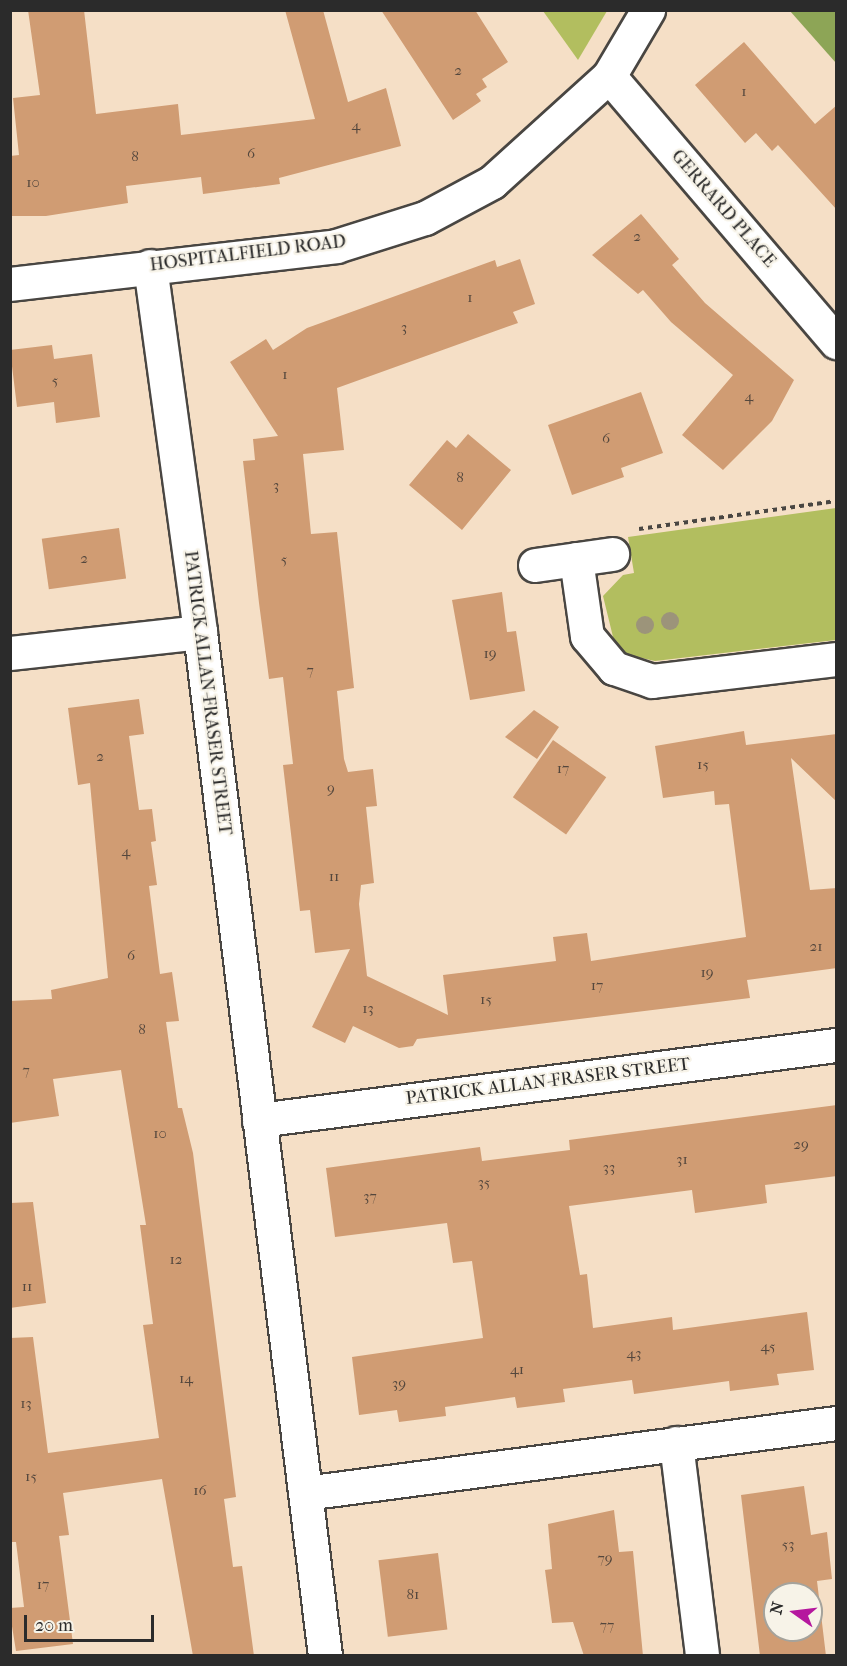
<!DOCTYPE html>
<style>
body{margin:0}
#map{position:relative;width:847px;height:1666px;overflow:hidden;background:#f5dfc6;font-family:"IM FELL French Canon",serif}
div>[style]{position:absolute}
.green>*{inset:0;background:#b2be5f}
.forest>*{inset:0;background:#8da556}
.building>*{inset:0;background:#d09c73;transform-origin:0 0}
.path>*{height:4px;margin-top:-2px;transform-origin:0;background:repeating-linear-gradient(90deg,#494642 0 4.5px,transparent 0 9px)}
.roads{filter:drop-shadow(2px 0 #494642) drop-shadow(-2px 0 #494642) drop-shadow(0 2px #494642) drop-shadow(0 -2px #494642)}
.street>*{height:33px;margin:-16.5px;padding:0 16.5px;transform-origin:16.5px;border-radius:16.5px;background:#fff}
.trees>*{width:18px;height:18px;margin:-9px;border-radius:50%;background:#9c947a}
span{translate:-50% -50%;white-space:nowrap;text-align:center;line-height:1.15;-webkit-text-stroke:4.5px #f7f3e8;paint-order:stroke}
.number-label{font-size:15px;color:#54473d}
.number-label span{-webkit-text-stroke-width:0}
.street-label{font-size:18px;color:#2b2b2b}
.frame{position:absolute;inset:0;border:12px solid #2b2b2b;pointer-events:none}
.north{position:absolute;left:763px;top:1582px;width:60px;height:60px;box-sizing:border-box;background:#f7f3e8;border:2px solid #a5a39c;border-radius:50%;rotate:284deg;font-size:16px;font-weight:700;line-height:24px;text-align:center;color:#2b2b2b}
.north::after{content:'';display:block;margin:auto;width:21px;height:27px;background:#b5179e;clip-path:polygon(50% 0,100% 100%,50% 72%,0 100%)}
.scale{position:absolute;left:24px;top:1615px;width:130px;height:27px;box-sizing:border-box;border:3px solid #2b2b2b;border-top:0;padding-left:8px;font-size:18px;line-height:21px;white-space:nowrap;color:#2b2b2b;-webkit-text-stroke:4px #f7f3e8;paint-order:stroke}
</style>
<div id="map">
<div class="green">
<i style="clip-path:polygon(543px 11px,607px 11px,578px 60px)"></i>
<i style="clip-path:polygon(836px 508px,836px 640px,655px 661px,628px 655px,614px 641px,603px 596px,623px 575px,634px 573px,628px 537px)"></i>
</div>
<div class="forest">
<i style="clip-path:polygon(790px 11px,836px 11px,836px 63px)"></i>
</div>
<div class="building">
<i style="clip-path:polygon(28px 10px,84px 10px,96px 114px,178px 104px,181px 135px,315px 119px,285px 10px,323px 10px,348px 102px,386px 88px,401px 146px,279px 178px,280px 184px,203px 194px,201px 177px,126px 186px,128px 203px,46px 216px,10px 216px,10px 156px,19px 155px,13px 98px,40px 95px)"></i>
<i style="clip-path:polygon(381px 10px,475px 10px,508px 62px,482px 79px,487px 87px,476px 94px,481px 101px,453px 120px)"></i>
<i style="clip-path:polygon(744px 42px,815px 124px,837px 105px,837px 210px,778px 145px,772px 151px,756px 133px,745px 143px,695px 85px)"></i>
<i style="clip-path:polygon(641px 214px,679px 259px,672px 265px,705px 303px,794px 380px,772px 421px,723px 470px,682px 435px,733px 375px,671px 322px,643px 290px,638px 294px,592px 255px)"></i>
<i style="clip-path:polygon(520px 259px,535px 304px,513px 312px,518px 323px,337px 388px,344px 450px,303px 454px,311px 534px,337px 532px,354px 688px,337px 691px,344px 759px,348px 772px,373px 769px,377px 806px,366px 807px,374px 883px,361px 885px,359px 904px,367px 976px,448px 1015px,443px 975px,556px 961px,553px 937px,587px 933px,591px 961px,746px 937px,729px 804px,715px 805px,714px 791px,663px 798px,655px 746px,744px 731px,746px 745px,837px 734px,837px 802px,791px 758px,810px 890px,837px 888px,837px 968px,747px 980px,750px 998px,417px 1039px,413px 1046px,399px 1048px,353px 1026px,345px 1043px,312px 1027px,350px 949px,315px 953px,310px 910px,300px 911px,283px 765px,293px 764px,283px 677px,269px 679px,259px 603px,243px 461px,255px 460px,253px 439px,278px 436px,230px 362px,266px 339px,273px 350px,307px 328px,495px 260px,497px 267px)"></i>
<i style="clip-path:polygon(52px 345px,54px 359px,92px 354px,100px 417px,56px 423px,54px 402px,17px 407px,10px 350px)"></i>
<i style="clip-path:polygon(641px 392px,663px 453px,621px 468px,624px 477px,572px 495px,548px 425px)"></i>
<i style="clip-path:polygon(468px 434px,511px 470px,462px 530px,409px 485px,447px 440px,456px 448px)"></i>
<i style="left:119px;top:528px;width:51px;height:78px;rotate:82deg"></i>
<i style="clip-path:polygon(502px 592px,507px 632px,516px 631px,525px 691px,470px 700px,452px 600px)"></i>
<i style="clip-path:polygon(139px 699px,144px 734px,129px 736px,139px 810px,152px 809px,156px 841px,151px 842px,157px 885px,149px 886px,160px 974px,172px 972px,179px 1021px,166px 1022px,178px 1108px,182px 1108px,193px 1153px,236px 1497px,224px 1499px,233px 1567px,242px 1566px,254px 1656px,193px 1656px,162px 1479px,63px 1493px,69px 1535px,59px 1536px,73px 1644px,16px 1651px,10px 1614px,10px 1608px,24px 1607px,16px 1542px,10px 1542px,10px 1338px,33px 1337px,48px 1453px,159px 1438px,143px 1325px,153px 1324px,140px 1225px,146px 1225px,121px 1070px,53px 1079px,59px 1116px,10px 1123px,10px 1001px,52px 999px,51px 990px,108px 978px,90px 783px,78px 785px,68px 708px)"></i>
<i style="clip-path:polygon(534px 710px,559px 727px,537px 759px,505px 737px)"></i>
<i style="left:553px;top:740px;width:65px;height:70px;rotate:35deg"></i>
<i style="clip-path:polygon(837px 1105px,837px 1176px,765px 1185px,767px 1203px,695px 1213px,692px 1190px,569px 1206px,580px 1275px,587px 1274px,593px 1328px,672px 1317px,673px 1330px,807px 1312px,814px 1370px,777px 1374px,779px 1385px,730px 1391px,729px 1381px,634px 1394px,632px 1380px,563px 1389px,565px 1402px,517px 1408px,515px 1397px,445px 1407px,446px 1416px,399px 1422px,397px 1410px,359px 1415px,352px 1357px,483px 1338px,472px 1261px,453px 1263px,447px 1223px,335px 1237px,326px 1168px,480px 1147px,482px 1161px,570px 1150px,569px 1140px)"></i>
<i style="clip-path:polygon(33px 1202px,46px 1303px,10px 1308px,10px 1203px)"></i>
<i style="clip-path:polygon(evenodd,804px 1486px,811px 1535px,827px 1532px,832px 1579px,817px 1581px,826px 1656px,760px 1656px,741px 1495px,804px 1486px,775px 1594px,811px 1594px,811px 1630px,775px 1630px,775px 1594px)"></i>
<i style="clip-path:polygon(614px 1510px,619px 1552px,633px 1551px,643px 1656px,584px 1656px,573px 1622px,552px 1623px,545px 1570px,552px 1569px,548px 1524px)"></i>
<i style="left:438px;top:1553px;width:77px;height:60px;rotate:83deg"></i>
</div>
<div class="path">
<i style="left:639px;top:529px;width:199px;rotate:-8.1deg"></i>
</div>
<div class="roads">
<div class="street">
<i style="left:609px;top:76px;width:350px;rotate:49.5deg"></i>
<i style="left:150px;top:266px;width:369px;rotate:82.2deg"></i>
<i style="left:200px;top:632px;width:1032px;rotate:83.04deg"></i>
<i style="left:10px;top:284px;width:328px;rotate:-6.6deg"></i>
<i style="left:336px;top:246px;width:93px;rotate:-17.5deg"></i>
<i style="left:425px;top:218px;width:76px;rotate:-28.2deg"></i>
<i style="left:492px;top:182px;width:158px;rotate:-42.2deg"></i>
<i style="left:609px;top:76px;width:77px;rotate:-59.4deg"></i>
<i style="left:576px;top:559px;width:78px;rotate:81.9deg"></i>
<i style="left:587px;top:636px;width:42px;rotate:49.8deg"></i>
<i style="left:614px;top:668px;width:40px;rotate:18.9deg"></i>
<i style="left:652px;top:681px;width:185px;rotate:-6.8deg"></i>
<i style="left:535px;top:565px;width:78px;rotate:-8.1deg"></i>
<i style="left:10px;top:653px;width:191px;rotate:-6.3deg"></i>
<i style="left:259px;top:1120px;width:582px;rotate:-7.41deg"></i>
<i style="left:676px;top:1443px;width:215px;rotate:83deg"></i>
<i style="left:305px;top:1493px;width:536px;rotate:-7.51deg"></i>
</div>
</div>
<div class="trees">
<i style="left:670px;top:621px"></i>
<i style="left:645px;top:625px"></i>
</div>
<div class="number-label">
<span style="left:458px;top:71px">2</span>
<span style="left:744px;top:92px">1</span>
<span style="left:356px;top:126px">4</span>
<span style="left:251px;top:154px">6</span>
<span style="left:135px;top:157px">8</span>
<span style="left:33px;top:183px">10</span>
<span style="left:637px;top:237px">2</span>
<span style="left:470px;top:298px">1</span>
<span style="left:404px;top:328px">3</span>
<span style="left:285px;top:375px">1</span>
<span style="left:55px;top:381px">5</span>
<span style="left:749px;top:397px">4</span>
<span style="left:606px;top:439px">6</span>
<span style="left:460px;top:478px">8</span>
<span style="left:276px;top:486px">3</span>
<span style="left:84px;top:559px">2</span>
<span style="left:284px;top:560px">5</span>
<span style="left:490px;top:654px">19</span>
<span style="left:310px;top:671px">7</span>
<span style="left:100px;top:757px">2</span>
<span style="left:703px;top:765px">15</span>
<span style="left:563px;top:769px">17</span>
<span style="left:331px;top:789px">9</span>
<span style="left:126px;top:852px">4</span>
<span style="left:334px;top:877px">11</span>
<span style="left:816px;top:947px">21</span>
<span style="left:131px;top:956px">6</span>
<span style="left:707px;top:973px">19</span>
<span style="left:597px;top:986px">17</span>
<span style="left:486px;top:1000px">15</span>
<span style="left:368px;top:1009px">13</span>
<span style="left:142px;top:1030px">8</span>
<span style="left:26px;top:1071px">7</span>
<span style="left:160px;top:1134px">10</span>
<span style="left:801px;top:1145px">29</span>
<span style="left:682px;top:1160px">31</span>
<span style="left:609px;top:1168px">33</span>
<span style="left:484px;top:1183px">35</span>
<span style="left:370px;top:1197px">37</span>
<span style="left:176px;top:1260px">12</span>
<span style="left:27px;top:1287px">11</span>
<span style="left:768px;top:1347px">45</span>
<span style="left:634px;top:1354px">43</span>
<span style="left:517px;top:1370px">41</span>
<span style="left:186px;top:1379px">14</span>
<span style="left:399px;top:1384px">39</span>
<span style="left:26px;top:1404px">13</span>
<span style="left:31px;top:1477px">15</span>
<span style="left:200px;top:1491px">16</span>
<span style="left:788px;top:1545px">53</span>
<span style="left:605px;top:1559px">79</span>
<span style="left:43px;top:1585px">17</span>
<span style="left:413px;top:1595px">81</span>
<span style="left:607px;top:1626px">77</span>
</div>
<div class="street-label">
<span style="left:723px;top:209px;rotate:49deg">GERRARD PLACE</span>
<span style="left:248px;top:254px;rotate:-7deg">HOSPITALFIELD ROAD</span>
<span style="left:207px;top:693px;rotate:83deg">PATRICK ALLAN-FRASER STREET</span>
<span style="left:548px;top:1082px;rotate:-7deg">PATRICK ALLAN-FRASER STREET</span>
</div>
<div class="frame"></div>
<div class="north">N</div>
<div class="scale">20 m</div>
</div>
